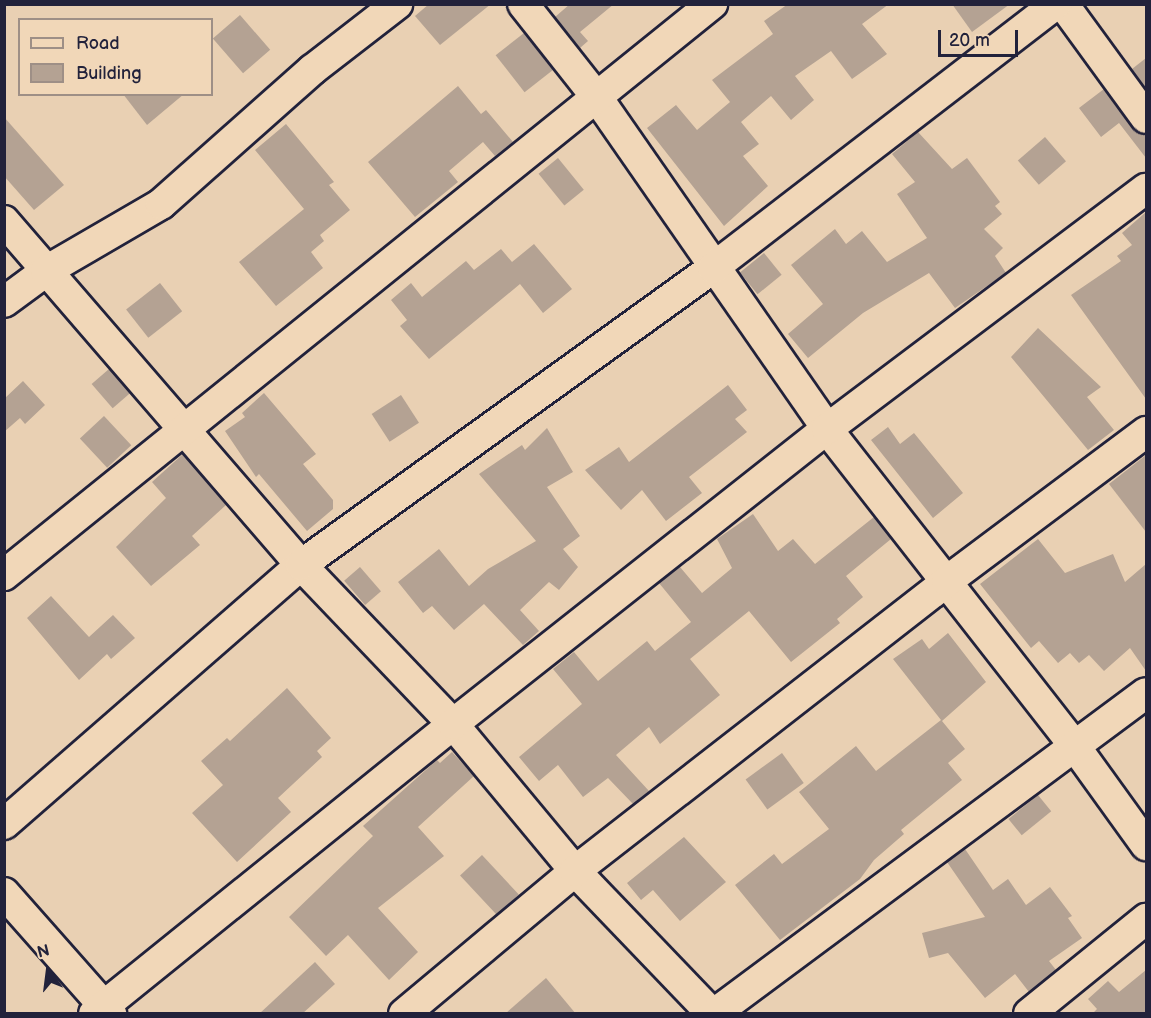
<!DOCTYPE html>
<style>
body{margin:0}
#map{position:relative;width:1151px;height:1018px;overflow:hidden;background:#e9d0b3;font-family:"Balsamiq Sans",sans-serif}
div>[style]{position:absolute}
.building>*{inset:0;background:#b4a293;transform-origin:0 0}
.roads{filter:drop-shadow(2px 0 #22223b) drop-shadow(-2px 0 #22223b) drop-shadow(0 2px #22223b) drop-shadow(0 -2px #22223b)}
.minor>*{height:30px;margin:-15px;padding:0 15px;transform-origin:15px;border-radius:15px;background:#f1d7b8}
span{translate:-50% -50%;white-space:nowrap;text-align:center;line-height:1.15;-webkit-text-stroke:6px #f1d7b8;paint-order:stroke}
.frame{position:absolute;inset:0;border:6px solid #22223b;pointer-events:none}
.legend{position:absolute;left:18px;top:18px;width:195px;height:78px;box-sizing:border-box;background:#f1d7b8;border:2px solid #9e8f86;margin:0;padding:8px 10px;list-style:none;font-size:18px;color:#22223b}
.legend li{display:flex;align-items:center;gap:12px;height:30px}
.legend b{width:30px;border:2px solid #9e8f86}
.north{position:absolute;left:18px;top:940px;width:60px;height:60px;-webkit-text-stroke:4px #f1d7b8;paint-order:stroke;rotate:346deg;font-size:16px;font-weight:700;line-height:24px;text-align:center;color:#22223b}
.north::after{content:'';display:block;margin:auto;width:21px;height:27px;background:#22223b;clip-path:polygon(50% 0,100% 100%,50% 72%,0 100%)}
.scale{position:absolute;left:938px;top:30px;width:80px;height:27px;box-sizing:border-box;border:3px solid #22223b;border-top:0;padding-left:8px;font-size:18px;line-height:21px;white-space:nowrap;color:#22223b;-webkit-text-stroke:4px #f1d7b8;paint-order:stroke}
</style>
<div id="map">
<div class="building">
<i style="clip-path:polygon(429px 4px,491px 4px,440px 45px,415px 16px)"></i>
<i style="clip-path:polygon(570px 4px,614px 4px,580px 32px,588px 41px,580px 48px,555px 17px)"></i>
<i style="clip-path:polygon(788px 4px,889px 4px,862px 24px,887px 54px,852px 79px,831px 51px,795px 76px,814px 100px,791px 120px,771px 96px,741px 122px,759px 144px,743px 156px,768px 186px,724px 226px,647px 128px,676px 105px,697px 130px,730px 102px,712px 80px,773px 34px,764px 21px)"></i>
<i style="clip-path:polygon(952px 4px,1010px 4px,972px 32px)"></i>
<i style="left:240px;top:15px;width:46px;height:36px;rotate:49deg"></i>
<i style="left:524px;top:33px;width:47px;height:36px;rotate:52deg"></i>
<i style="clip-path:polygon(1146px 58px,1146px 89px,1132px 69px)"></i>
<i style="clip-path:polygon(458px 86px,481px 114px,486px 110px,513px 142px,495px 156px,483px 142px,449px 171px,458px 182px,415px 217px,368px 162px)"></i>
<i style="clip-path:polygon(1104px 89px,1132px 128px,1146px 135px,1146px 158px,1119px 123px,1101px 137px,1079px 108px)"></i>
<i style="clip-path:polygon(123px 94px,184px 94px,147px 125px)"></i>
<i style="clip-path:polygon(4px 117px,64px 185px,34px 210px,4px 176px)"></i>
<i style="clip-path:polygon(286px 124px,334px 182px,329px 185px,350px 210px,320px 235px,324px 241px,311px 252px,323px 268px,276px 306px,239px 262px,304px 209px,255px 150px)"></i>
<i style="clip-path:polygon(918px 132px,952px 169px,967px 158px,1000px 202px,995px 206px,1002px 214px,984px 229px,1003px 248px,995px 256px,1006px 273px,955px 308px,929px 273px,863px 313px,808px 358px,788px 334px,823px 304px,791px 265px,835px 229px,846px 244px,862px 231px,887px 262px,927px 238px,897px 194px,915px 182px,892px 154px)"></i>
<i style="left:1045px;top:137px;width:32px;height:36px;rotate:49deg"></i>
<i style="left:558px;top:158px;width:41px;height:25px;rotate:51deg"></i>
<i style="clip-path:polygon(1146px 212px,1146px 399px,1071px 295px,1121px 261px,1117px 256px,1132px 245px,1122px 233px)"></i>
<i style="clip-path:polygon(534px 244px,572px 289px,543px 313px,520px 284px,429px 359px,400px 326px,407px 320px,391px 300px,411px 283px,422px 297px,466px 261px,474px 270px,501px 249px,512px 262px)"></i>
<i style="left:764px;top:253px;width:28px;height:31px;rotate:51deg"></i>
<i style="left:160px;top:283px;width:36px;height:43px;rotate:52deg"></i>
<i style="clip-path:polygon(1038px 328px,1101px 387px,1087px 397px,1114px 430px,1088px 450px,1011px 357px)"></i>
<i style="left:109px;top:369px;width:32px;height:23px;rotate:49deg"></i>
<i style="clip-path:polygon(23px 381px,45px 405px,25px 424px,20px 418px,4px 432px,4px 399px)"></i>
<i style="clip-path:polygon(728px 385px,747px 410px,735px 419px,747px 432px,689px 477px,702px 493px,666px 521px,642px 490px,621px 510px,585px 470px,619px 447px,629px 462px)"></i>
<i style="clip-path:polygon(264px 393px,316px 454px,303px 464px,333px 500px,333px 509px,307px 531px,259px 474px,256px 477px,225px 431px,245px 417px,242px 413px)"></i>
<i style="left:401px;top:395px;width:33px;height:35px;rotate:57deg"></i>
<i style="left:104px;top:416px;width:40px;height:33px;rotate:47deg"></i>
<i style="clip-path:polygon(888px 427px,900px 444px,914px 433px,963px 493px,933px 518px,871px 440px)"></i>
<i style="clip-path:polygon(547px 428px,573px 472px,547px 487px,580px 536px,563px 549px,578px 567px,559px 590px,549px 582px,520px 610px,539px 631px,523px 645px,484px 604px,454px 630px,432px 606px,423px 613px,398px 582px,439px 549px,469px 586px,488px 569px,536px 541px,479px 474px,522px 445px,525px 450px)"></i>
<i style="clip-path:polygon(183px 454px,226px 505px,192px 536px,200px 545px,151px 586px,116px 547px,166px 498px,152px 482px)"></i>
<i style="clip-path:polygon(1146px 455px,1146px 532px,1109px 484px)"></i>
<i style="clip-path:polygon(753px 514px,778px 551px,793px 539px,815px 564px,874px 517px,891px 539px,846px 576px,863px 597px,837px 619px,840px 623px,791px 662px,749px 611px,690px 659px,720px 695px,660px 744px,649px 727px,616px 755px,649px 791px,633px 804px,608px 778px,583px 797px,558px 765px,539px 781px,519px 757px,582px 704px,553px 669px,574px 652px,598px 681px,647px 641px,655px 651px,691px 622px,659px 583px,680px 567px,702px 593px,732px 568px,717px 539px)"></i>
<i style="clip-path:polygon(1038px 539px,1065px 573px,1113px 554px,1125px 582px,1146px 564px,1146px 671px,1130px 648px,1104px 671px,1089px 655px,1079px 663px,1070px 653px,1058px 663px,1039px 641px,1031px 648px,980px 584px)"></i>
<i style="left:360px;top:567px;width:32px;height:21px;rotate:49deg"></i>
<i style="clip-path:polygon(51px 596px,89px 637px,113px 615px,135px 638px,111px 659px,107px 654px,79px 680px,27px 618px)"></i>
<i style="clip-path:polygon(948px 633px,986px 682px,942px 721px,965px 749px,948px 763px,962px 780px,901px 830px,904px 834px,874px 860px,860px 879px,780px 940px,735px 885px,774px 854px,782px 864px,829px 829px,799px 792px,856px 746px,876px 771px,941px 720px,893px 659px,922px 639px,929px 649px)"></i>
<i style="clip-path:polygon(287px 688px,331px 738px,317px 751px,322px 757px,278px 798px,291px 812px,237px 862px,192px 813px,223px 785px,201px 761px,227px 738px,230px 741px)"></i>
<i style="clip-path:polygon(452px 752px,474px 776px,418px 827px,444px 856px,378px 908px,418px 952px,389px 980px,348px 935px,326px 956px,289px 917px,373px 836px,363px 826px,437px 760px,440px 763px)"></i>
<i style="left:782px;top:753px;width:37px;height:45px;rotate:54deg"></i>
<i style="left:1038px;top:795px;width:21px;height:38px;rotate:51deg"></i>
<i style="clip-path:polygon(684px 837px,726px 882px,680px 921px,653px 890px,641px 900px,627px 883px)"></i>
<i style="clip-path:polygon(965px 849px,993px 890px,1008px 879px,1026px 905px,1050px 887px,1072px 916px,1068px 918px,1082px 938px,1049px 961px,1056px 970px,1029px 992px,1015px 974px,985px 998px,948px 953px,929px 958px,922px 933px,985px 917px,947px 862px)"></i>
<i style="left:482px;top:855px;width:54px;height:30px;rotate:47deg"></i>
<i style="clip-path:polygon(315px 962px,335px 984px,302px 1014px,259px 1014px)"></i>
<i style="clip-path:polygon(1146px 970px,1146px 1014px,1092px 1014px,1097px 1009px,1088px 999px,1108px 981px,1119px 992px)"></i>
<i style="clip-path:polygon(546px 978px,576px 1014px,505px 1014px)"></i>
</div>
<div class="roads">
<div class="minor">
<i style="left:523px;top:4px;width:121px;rotate:51.7deg"></i>
<i style="left:598px;top:99px;width:402px;rotate:55.2deg"></i>
<i style="left:827px;top:429px;width:405px;rotate:52deg"></i>
<i style="left:1076px;top:748px;width:120px;rotate:54.2deg"></i>
<i style="left:1063px;top:4px;width:141px;rotate:53.9deg"></i>
<i style="left:4px;top:221px;width:454px;rotate:49.2deg"></i>
<i style="left:301px;top:565px;width:220px;rotate:46.3deg"></i>
<i style="left:453px;top:724px;width:191px;rotate:50.3deg"></i>
<i style="left:575px;top:871px;width:198px;rotate:46.2deg"></i>
<i style="left:4px;top:302px;width:52px;rotate:-36.4deg"></i>
<i style="left:46px;top:271px;width:133px;rotate:-30.2deg"></i>
<i style="left:161px;top:204px;width:202px;rotate:-41.6deg"></i>
<i style="left:312px;top:70px;width:108px;rotate:-37.8deg"></i>
<i style="left:4px;top:575px;width:910px;rotate:-38.89deg"></i>
<i style="left:4px;top:824px;width:394px;rotate:-41.1deg"></i>
<i style="left:301px;top:565px;width:508px;rotate:-35.79deg"></i>
<i style="left:713px;top:268px;width:433px;rotate:-37.6deg"></i>
<i style="left:4px;top:893px;width:162px;rotate:48.5deg"></i>
<i style="left:94px;top:1014px;width:461px;rotate:-38.9deg"></i>
<i style="left:453px;top:724px;width:476px;rotate:-38.3deg"></i>
<i style="left:827px;top:429px;width:399px;rotate:-37deg"></i>
<i style="left:404px;top:1014px;width:223px;rotate:-39.9deg"></i>
<i style="left:575px;top:871px;width:472px;rotate:-37.9deg"></i>
<i style="left:947px;top:581px;width:249px;rotate:-36.8deg"></i>
<i style="left:714px;top:1014px;width:538px;rotate:-36.61deg"></i>
<i style="left:1029px;top:1014px;width:151px;rotate:-39.1deg"></i>
</div>
</div>
<div class="frame"></div>
<ul class="legend">
<li><b style="height:8px;background:#f1d7b8"></b>Road</li>
<li><b style="height:16px;background:#b4a293"></b>Building</li>
</ul>
<div class="north">N</div>
<div class="scale">20 m</div>
</div>
